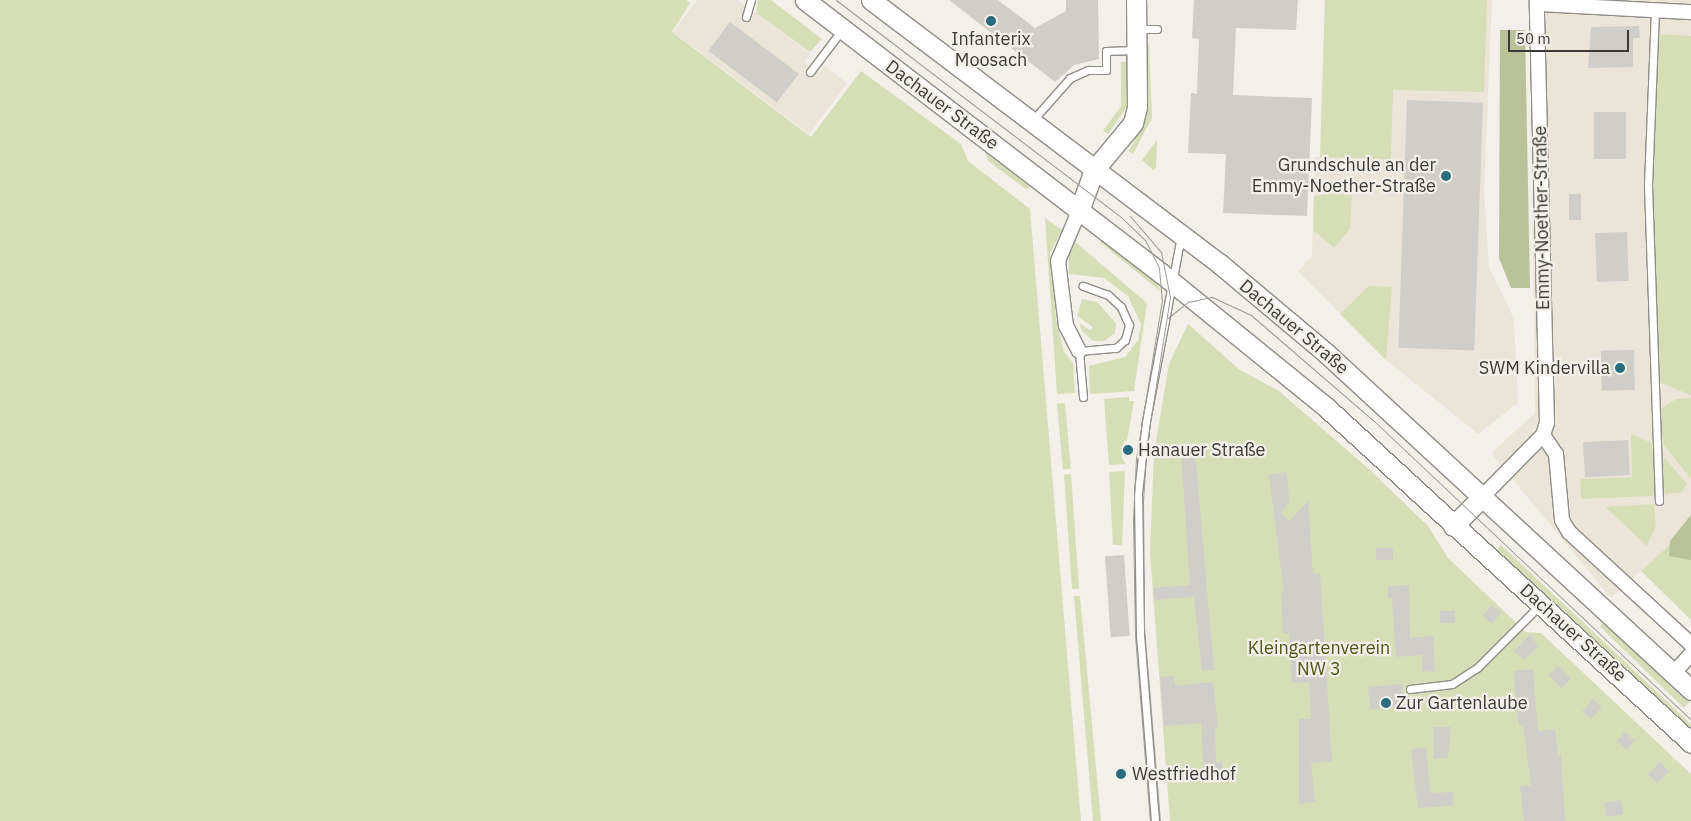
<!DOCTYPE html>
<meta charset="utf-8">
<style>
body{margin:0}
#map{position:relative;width:1691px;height:821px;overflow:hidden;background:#f2f0e9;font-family:"IBM Plex Sans",sans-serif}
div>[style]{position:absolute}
.built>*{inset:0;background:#ebe5d8}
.green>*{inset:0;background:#d6deb8;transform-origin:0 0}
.forest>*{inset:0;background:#b9c299}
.building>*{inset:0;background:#d0cec8;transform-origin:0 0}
.roads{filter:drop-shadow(1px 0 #908e88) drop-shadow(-1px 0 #908e88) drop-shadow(0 1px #908e88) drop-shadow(0 -1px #908e88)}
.lane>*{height:7px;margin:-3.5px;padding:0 3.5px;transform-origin:3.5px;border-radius:3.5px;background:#fff}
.street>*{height:14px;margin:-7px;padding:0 7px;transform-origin:7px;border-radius:7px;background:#fff}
.secondary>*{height:19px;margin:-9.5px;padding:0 9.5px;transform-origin:9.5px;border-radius:9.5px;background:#fff}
.tram>*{height:1px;margin:-0.5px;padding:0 0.5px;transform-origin:0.5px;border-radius:0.5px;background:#9b9a95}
.dots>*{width:14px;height:14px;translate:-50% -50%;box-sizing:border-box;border:2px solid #f2f0e9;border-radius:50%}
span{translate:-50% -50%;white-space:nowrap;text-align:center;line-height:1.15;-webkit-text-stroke:4.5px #f2f0e9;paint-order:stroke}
.poi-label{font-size:18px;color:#3b3a38}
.right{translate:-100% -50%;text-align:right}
.left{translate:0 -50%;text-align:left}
.street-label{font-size:18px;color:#3b3a38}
.park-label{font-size:18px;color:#4c5617}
.scale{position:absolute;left:1508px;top:30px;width:121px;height:22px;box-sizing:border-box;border:2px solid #3b3a38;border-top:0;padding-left:6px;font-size:15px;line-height:18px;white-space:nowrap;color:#3b3a38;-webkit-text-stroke:4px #f2f0e9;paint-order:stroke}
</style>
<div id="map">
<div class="built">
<i style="clip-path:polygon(697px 0,738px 0,810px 53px,804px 62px,819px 73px,825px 66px,847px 83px,809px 134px,673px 32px)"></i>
<i style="clip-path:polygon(1325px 0,1492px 0,1484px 191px,1489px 267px,1514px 319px,1518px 403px,1478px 434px,1386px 360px,1298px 271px,1312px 256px,1315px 157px,1320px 157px)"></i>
<i style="clip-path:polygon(1530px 0,1691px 0,1691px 525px,1611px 598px,1491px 453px,1535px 413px)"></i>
</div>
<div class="green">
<i style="clip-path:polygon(0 0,686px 0,690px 3px,672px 32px,811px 137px,861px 71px,961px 144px,968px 161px,1030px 209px,1081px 821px,0 821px)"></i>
<i style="clip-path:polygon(758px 0,771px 0,822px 39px,810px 52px,756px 13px)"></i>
<i style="clip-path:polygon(1325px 0,1487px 0,1484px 92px,1393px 90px,1391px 159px,1320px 157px)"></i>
<i style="clip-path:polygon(1658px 34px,1691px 36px,1691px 395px,1656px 381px,1653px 174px)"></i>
<i style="clip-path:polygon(1146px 44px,1149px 44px,1152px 118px,1133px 154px,1129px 151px,1147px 117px)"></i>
<i style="clip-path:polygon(1121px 62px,1128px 62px,1128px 105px,1108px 134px,1103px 131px,1121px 106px)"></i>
<i style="clip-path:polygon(1157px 140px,1156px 168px,1153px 170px,1142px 160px)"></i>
<i style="clip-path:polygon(985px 152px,1029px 186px,1027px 190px,988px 161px)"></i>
<i style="clip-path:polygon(1327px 194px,1352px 195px,1350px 229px,1334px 248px,1313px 230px,1314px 196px)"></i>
<i style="clip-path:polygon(1045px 218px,1062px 230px,1050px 253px,1056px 318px,1064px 352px,1073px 363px,1075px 393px,1057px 394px)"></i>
<i style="clip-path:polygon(1103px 239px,1157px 282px,1160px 291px,1100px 242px)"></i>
<i style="clip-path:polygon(1074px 241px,1147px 303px,1134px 391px,1090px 394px,1089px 366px,1125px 357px,1138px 340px,1141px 324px,1128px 296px,1104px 278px,1069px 274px,1069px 252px)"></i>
<i style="clip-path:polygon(1369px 286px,1392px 287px,1386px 360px,1340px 314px)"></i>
<i style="clip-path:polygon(1082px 299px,1097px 302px,1116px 323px,1115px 333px,1104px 341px,1093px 341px,1082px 331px,1079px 323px,1090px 330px,1093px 327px,1077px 316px)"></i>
<i style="clip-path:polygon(1188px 324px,1240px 370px,1279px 391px,1371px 471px,1428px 526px,1448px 558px,1526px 632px,1541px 633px,1691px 774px,1691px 821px,1170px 821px,1150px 552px,1154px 453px,1169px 364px)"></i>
<i style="clip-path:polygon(1129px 397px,1129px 401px,1134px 401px,1127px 441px,1124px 441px,1122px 458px,1126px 464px,1109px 465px,1104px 399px)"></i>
<i style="clip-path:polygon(1691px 398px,1691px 479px,1663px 444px,1659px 410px,1676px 399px)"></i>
<i style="left:1065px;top:403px;width:66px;height:8px;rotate:85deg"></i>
<i style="clip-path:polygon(1631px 434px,1652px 443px,1656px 492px,1653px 496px,1581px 499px,1580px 479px,1632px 477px)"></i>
<i style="clip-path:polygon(1665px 458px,1687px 484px,1682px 492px,1665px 494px,1662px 465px)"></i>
<i style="clip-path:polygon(1125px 471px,1122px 545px,1113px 545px,1109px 472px)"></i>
<i style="left:1071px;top:474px;width:115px;height:7px;rotate:86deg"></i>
<i style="clip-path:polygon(1654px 504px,1656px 525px,1647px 546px,1605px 507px)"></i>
<i style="clip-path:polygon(1691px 525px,1691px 620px,1641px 571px)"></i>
<i style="clip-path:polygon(1501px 545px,1691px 724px,1691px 730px,1496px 551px)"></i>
<i style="clip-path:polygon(1074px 596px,1080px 596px,1101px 821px,1093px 821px)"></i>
<i style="left:1606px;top:620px;width:117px;height:9px;rotate:44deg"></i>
</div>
<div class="forest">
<i style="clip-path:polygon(1500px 30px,1525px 30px,1530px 288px,1511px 288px,1499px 258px)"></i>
<i style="clip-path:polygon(1691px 515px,1691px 560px,1669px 556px,1670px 541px)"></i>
</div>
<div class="building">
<i style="clip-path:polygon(949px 0,998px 0,1035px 28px,1066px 11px,1066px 0,1098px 0,1099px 59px,1074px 65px,1055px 82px)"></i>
<i style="clip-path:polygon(1194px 0,1298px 0,1296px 30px,1236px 28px,1233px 95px,1312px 98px,1307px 216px,1223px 213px,1226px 154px,1188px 153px,1191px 93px,1197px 94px,1199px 39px,1192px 38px)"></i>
<i style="left:730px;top:22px;width:86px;height:36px;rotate:37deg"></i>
<i style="clip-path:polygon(1639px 26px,1640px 38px,1633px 38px,1633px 67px,1588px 68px,1591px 27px)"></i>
<i style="left:1407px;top:100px;width:76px;height:248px;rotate:2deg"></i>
<i style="left:1626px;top:112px;width:47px;height:32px;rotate:90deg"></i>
<i style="left:1569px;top:194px;width:12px;height:26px"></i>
<i style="left:1627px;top:232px;width:49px;height:32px;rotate:88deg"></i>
<i style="left:1634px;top:350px;width:40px;height:33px;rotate:89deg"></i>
<i style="left:1628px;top:440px;width:35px;height:45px;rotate:87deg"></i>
<i style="clip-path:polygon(1181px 452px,1195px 452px,1214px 670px,1202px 671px,1194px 597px,1155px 600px,1153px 588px,1190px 585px)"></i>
<i style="clip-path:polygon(1287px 472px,1289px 501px,1281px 514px,1289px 521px,1308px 501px,1313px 574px,1320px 573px,1332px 761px,1311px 763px,1315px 802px,1299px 804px,1299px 719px,1311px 719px,1309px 682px,1292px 683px,1289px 633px,1283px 634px,1281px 593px,1284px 593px,1269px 474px)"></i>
<i style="left:1376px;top:548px;width:17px;height:12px"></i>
<i style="left:1124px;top:555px;width:81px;height:19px;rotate:86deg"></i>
<i style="clip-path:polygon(1409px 585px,1410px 638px,1433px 636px,1435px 671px,1422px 672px,1422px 655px,1396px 657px,1392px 599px,1388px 599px,1388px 586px)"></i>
<i style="left:1492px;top:605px;width:12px;height:14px;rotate:42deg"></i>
<i style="left:1455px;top:611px;width:12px;height:15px;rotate:90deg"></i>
<i style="clip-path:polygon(1530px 634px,1538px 646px,1524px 660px,1514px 651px)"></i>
<i style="left:1558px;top:666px;width:18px;height:13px;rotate:45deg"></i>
<i style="clip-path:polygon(1533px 669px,1538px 731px,1555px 729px,1558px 755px,1561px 754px,1565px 821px,1524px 821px,1520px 786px,1531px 785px,1523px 725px,1519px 725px,1516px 707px,1514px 671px)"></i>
<i style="clip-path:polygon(1174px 676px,1175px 686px,1213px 682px,1218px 727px,1215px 727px,1216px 762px,1222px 762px,1223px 777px,1204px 778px,1201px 723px,1164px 726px,1160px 677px)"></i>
<i style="left:1402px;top:684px;width:22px;height:34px;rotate:85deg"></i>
<i style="left:1593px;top:699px;width:12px;height:16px;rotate:42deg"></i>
<i style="clip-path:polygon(1433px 727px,1451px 727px,1448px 758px,1434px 759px)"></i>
<i style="left:1625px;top:732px;width:13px;height:12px;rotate:42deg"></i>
<i style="clip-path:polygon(1426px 748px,1430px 793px,1453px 792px,1453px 806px,1418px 808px,1411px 749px)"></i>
<i style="left:1660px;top:762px;width:13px;height:17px;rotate:45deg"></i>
<i style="left:1621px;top:800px;width:15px;height:17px;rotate:82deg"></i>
</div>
<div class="roads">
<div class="lane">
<i style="left:1655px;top:10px;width:176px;rotate:92.3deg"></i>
<i style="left:1648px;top:186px;width:315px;rotate:88deg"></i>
<i style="left:746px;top:17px;width:18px;rotate:-74deg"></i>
<i style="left:1137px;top:29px;width:20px"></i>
<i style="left:810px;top:72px;width:51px;rotate:-52.9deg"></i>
<i style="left:1032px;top:121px;width:57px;rotate:-48.5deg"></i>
<i style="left:1070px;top:78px;width:20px;rotate:-24deg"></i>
<i style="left:1088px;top:70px;width:18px"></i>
<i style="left:1106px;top:70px;width:19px;rotate:-90deg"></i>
<i style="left:1106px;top:51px;width:30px;rotate:-2deg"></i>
<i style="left:1083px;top:397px;width:46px;rotate:-95deg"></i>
<i style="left:1079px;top:351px;width:37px;rotate:-5deg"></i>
<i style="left:1116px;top:348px;width:12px;rotate:-42deg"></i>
<i style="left:1125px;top:340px;width:16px;rotate:-75deg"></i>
<i style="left:1129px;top:325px;width:20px;rotate:-114deg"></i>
<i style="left:1121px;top:307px;width:18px;rotate:-137deg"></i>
<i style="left:1108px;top:295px;width:27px;rotate:-160deg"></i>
<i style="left:1410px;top:689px;width:42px;rotate:-6.8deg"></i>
<i style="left:1452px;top:684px;width:30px;rotate:-33deg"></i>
<i style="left:1477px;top:668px;width:89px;rotate:-45deg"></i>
<i style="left:1155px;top:821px;width:188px;rotate:-94.6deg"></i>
<i style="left:1140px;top:634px;width:141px;rotate:-90.8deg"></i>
<i style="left:1138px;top:493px;width:72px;rotate:-83.7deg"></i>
<i style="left:1146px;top:421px;width:188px;rotate:-79.3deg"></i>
</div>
<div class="street">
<i style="left:1537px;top:4px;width:154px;rotate:3deg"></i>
<i style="left:1079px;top:351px;width:28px;rotate:-117deg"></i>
<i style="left:1066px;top:326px;width:65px;rotate:-97deg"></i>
<i style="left:1058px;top:261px;width:54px;rotate:-67.2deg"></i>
<i style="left:1543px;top:435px;width:23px;rotate:56deg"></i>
<i style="left:1556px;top:454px;width:66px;rotate:84.8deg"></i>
<i style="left:1562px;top:520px;width:14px;rotate:60deg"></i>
<i style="left:1569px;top:532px;width:166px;rotate:42.6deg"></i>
<i style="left:1484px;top:495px;width:84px;rotate:-45.5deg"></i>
<i style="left:1543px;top:435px;width:13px;rotate:-72deg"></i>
<i style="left:1547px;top:423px;width:423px;rotate:-91.4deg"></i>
<i style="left:1673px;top:674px;width:27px;rotate:-48deg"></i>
</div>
<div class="secondary">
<i style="left:805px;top:0;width:449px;rotate:37.5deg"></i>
<i style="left:1161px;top:273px;width:214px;rotate:39.1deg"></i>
<i style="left:1327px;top:408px;width:495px;rotate:42.6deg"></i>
<i style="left:871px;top:0;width:438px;rotate:37.1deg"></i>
<i style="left:1220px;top:264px;width:138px;rotate:40deg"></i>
<i style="left:1326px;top:353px;width:497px;rotate:42.7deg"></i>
<i style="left:1079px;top:211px;width:44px;rotate:-69.9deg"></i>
<i style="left:1094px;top:170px;width:61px;rotate:-50.3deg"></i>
<i style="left:1133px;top:123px;width:16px;rotate:-76deg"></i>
<i style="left:1137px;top:107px;width:107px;rotate:-90.5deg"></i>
<i style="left:1453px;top:526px;width:44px;rotate:-45deg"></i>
</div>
</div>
<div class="tram">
<i style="left:836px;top:0;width:358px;rotate:37.3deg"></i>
<i style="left:1121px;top:217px;width:33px;rotate:44deg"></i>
<i style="left:1145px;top:240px;width:31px;rotate:63deg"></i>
<i style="left:1159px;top:268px;width:32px;rotate:85deg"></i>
<i style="left:1162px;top:300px;width:160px;rotate:99.3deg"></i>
<i style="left:1136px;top:458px;width:61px;rotate:92.8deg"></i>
<i style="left:1133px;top:519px;width:116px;rotate:89deg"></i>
<i style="left:1135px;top:635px;width:187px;rotate:85.4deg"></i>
<i style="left:1130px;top:216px;width:48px;rotate:49.3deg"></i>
<i style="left:1161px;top:252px;width:46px;rotate:78.7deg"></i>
<i style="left:1170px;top:297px;width:147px;rotate:99deg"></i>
<i style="left:1147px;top:442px;width:59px;rotate:93.9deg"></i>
<i style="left:1143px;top:501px;width:126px;rotate:89.5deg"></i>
<i style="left:1144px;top:627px;width:195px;rotate:85.3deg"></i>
<i style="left:1168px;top:318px;width:26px;rotate:-39deg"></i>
<i style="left:1188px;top:302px;width:25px;rotate:-12deg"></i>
<i style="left:1212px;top:297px;width:43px;rotate:24.8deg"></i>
<i style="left:1251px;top:315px;width:162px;rotate:40.8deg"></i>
<i style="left:1374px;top:421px;width:436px;rotate:43.3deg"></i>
</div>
<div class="dots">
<i style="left:991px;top:21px;background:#2a6b7e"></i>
<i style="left:1446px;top:176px;background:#2a6b7e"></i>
<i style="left:1620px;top:368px;background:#2a6b7e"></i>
<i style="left:1128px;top:450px;background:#2a6b7e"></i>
<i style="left:1386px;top:703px;background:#2a6b7e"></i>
<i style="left:1121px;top:774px;background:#2a6b7e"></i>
</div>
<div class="poi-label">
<span style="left:991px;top:50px">Infanterix<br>Moosach</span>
<span class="right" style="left:1436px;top:176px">Grundschule an der<br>Emmy-Noether-Straße</span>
<span class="right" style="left:1610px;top:368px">SWM Kindervilla</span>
<span class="left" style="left:1138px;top:450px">Hanauer Straße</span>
<span class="left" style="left:1396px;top:703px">Zur Gartenlaube</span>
<span class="left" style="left:1132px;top:774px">Westfriedhof</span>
</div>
<div class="street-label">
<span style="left:942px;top:105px;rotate:37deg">Dachauer Straße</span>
<span style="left:1542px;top:218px;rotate:-91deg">Emmy-Noether-Straße</span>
<span style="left:1294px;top:327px;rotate:40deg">Dachauer Straße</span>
<span style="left:1573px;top:633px;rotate:42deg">Dachauer Straße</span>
</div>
<div class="park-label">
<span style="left:1319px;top:659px">Kleingartenverein<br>NW 3</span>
</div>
<div class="scale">50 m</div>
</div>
